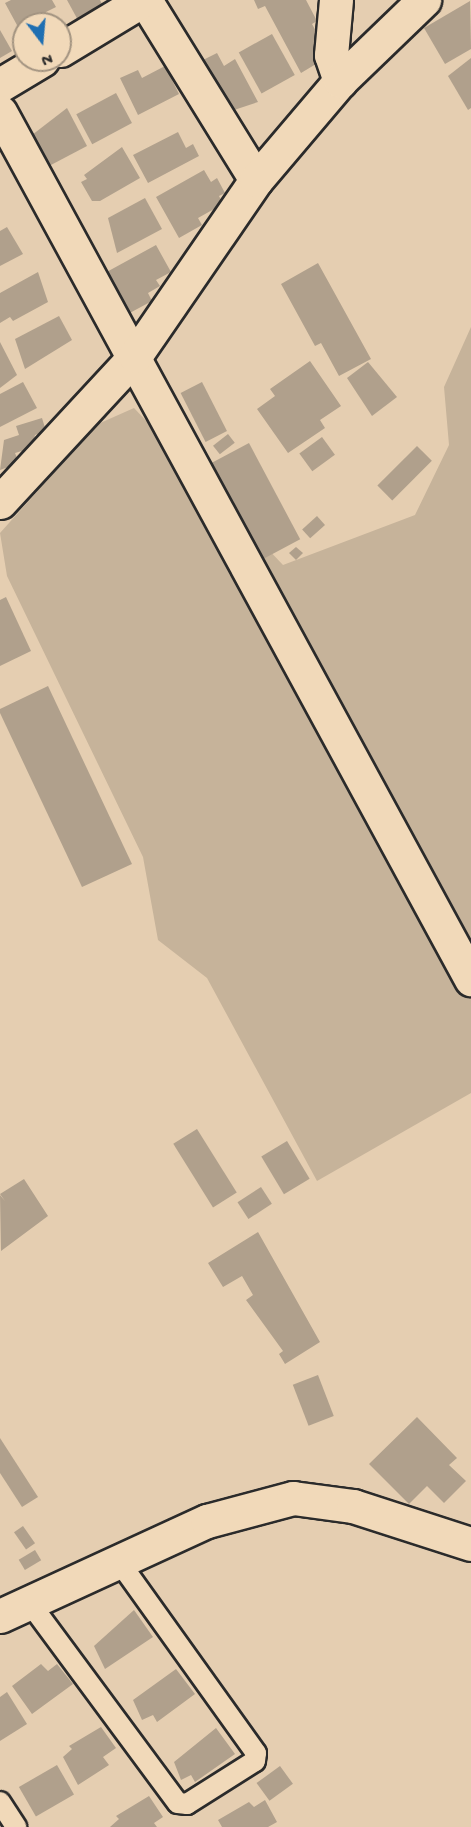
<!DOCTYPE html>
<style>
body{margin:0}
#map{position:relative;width:471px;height:1827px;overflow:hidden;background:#e5ceb1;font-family:"Gochi Hand",sans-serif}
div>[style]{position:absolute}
.green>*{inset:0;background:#c6b39a}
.building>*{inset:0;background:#b0a08c;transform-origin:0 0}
.roads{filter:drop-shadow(2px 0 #2b2b2b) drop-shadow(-2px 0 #2b2b2b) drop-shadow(0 2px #2b2b2b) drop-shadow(0 -2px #2b2b2b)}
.service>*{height:20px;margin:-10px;padding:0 10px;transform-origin:10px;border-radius:10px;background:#f1d9b9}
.minor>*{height:33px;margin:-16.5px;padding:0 16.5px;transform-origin:16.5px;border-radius:16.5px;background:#f1d9b9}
span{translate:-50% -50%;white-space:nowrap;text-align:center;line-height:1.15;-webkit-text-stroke:6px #f1d9b9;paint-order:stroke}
.north{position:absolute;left:12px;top:12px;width:60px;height:60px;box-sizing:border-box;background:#f1d9b9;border:2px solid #a29380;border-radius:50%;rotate:164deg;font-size:16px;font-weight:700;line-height:24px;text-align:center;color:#2b2b2b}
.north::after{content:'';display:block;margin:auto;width:21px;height:27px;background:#1f6fb2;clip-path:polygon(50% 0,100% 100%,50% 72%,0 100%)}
</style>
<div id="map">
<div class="green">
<i style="clip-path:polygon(471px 327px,471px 1093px,317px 1181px,207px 978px,158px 940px,143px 857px,7px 576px,0 533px,98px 424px,134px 408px,283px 565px,415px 515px,449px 445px,444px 387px)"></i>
</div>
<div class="building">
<i style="clip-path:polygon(11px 0,52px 0,56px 7px,44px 13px,49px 24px,24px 24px,24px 38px,5px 3px)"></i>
<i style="clip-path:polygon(67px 0,100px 0,104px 8px,79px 22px)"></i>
<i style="clip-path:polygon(254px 0,306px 0,317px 21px,312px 24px,318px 35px,316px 64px,301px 73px,265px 6px,258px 9px)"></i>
<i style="clip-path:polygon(470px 1px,471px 49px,445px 64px,424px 28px)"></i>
<i style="clip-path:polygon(0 30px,12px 51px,0 58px)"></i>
<i style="left:272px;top:34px;width:47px;height:38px;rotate:61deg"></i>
<i style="clip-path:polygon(217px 53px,224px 66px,235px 59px,258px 102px,225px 113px,197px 63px)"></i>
<i style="clip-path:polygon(471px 58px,471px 108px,468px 110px,448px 76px)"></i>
<i style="clip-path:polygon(165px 66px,179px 94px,138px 115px,120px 78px,138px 70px,142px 78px)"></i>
<i style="left:116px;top:93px;width:34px;height:45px;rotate:62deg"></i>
<i style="clip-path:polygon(67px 108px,87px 146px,49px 166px,32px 135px)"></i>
<i style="clip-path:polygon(178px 132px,186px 148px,193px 144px,199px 156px,148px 183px,133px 155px)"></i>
<i style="clip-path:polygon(122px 147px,140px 178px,100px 201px,92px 201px,81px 182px,87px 179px,84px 175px)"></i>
<i style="clip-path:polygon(204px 170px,211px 182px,217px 178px,225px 193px,219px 196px,223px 204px,198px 218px,202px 225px,179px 238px,156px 197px)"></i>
<i style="clip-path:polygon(145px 198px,162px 229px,117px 253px,108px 218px)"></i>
<i style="clip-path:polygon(7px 227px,23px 254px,0 266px,0 231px)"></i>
<i style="clip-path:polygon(156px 245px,171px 272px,156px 280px,160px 286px,148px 293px,152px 301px,126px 315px,103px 274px)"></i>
<i style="clip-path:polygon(318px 263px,371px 359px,339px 376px,321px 343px,315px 346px,281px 284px)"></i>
<i style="clip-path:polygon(38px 272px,48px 302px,13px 321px,10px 317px,0 323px,0 293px)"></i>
<i style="clip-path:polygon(59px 316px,72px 340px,25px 369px,15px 339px)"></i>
<i style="clip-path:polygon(0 342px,17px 375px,0 388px)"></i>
<i style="clip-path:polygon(310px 361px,341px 406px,320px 420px,325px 428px,288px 453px,257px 409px,275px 396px,270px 389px)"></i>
<i style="clip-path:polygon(368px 362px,397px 397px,372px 416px,347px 378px)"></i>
<i style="clip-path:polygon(23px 382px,37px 408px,0 427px,0 394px)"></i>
<i style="left:202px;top:382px;width:55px;height:24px;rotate:63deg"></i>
<i style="clip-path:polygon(42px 418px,46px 431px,35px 435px,32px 448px,15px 453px,19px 463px,0 470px,4px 440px,19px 435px,16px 426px)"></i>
<i style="left:228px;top:434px;width:11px;height:19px;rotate:52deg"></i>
<i style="left:322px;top:437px;width:22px;height:28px;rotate:54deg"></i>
<i style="left:249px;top:443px;width:109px;height:42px;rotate:62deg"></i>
<i style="left:417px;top:446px;width:21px;height:56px;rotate:45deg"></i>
<i style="left:317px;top:516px;width:12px;height:20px;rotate:48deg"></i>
<i style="clip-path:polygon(296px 547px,303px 553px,296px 560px,289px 553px)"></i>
<i style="clip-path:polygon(6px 597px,31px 651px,0 666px,0 600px)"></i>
<i style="clip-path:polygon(48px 686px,132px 864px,82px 887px,0 713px,0 709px)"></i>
<i style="left:197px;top:1129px;width:75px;height:28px;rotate:58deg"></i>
<i style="left:287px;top:1141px;width:44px;height:30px;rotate:59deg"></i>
<i style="clip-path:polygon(24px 1179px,48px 1216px,1px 1251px,0 1195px,5px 1201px,0 1194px)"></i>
<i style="left:261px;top:1187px;width:20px;height:28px;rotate:57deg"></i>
<i style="clip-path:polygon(258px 1232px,320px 1342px,285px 1364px,279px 1354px,283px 1351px,246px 1300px,253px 1295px,242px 1276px,223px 1287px,208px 1263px)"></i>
<i style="left:318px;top:1375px;width:44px;height:27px;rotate:69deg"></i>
<i style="clip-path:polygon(417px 1417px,457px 1458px,449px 1465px,466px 1481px,444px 1503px,427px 1486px,409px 1504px,369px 1464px)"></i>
<i style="clip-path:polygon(0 1438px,38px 1497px,22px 1507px,0 1473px)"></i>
<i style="left:23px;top:1526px;width:21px;height:11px;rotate:55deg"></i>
<i style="left:35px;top:1550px;width:12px;height:19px;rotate:59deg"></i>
<i style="clip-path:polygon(134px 1610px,153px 1637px,105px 1669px,94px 1646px)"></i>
<i style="clip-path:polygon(41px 1664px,48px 1671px,57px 1664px,73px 1684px,32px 1714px,12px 1686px)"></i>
<i style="clip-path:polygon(176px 1669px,195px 1694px,157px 1722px,153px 1715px,142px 1720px,133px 1700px)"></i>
<i style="clip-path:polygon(7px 1692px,27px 1724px,0 1741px,0 1697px)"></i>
<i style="clip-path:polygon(101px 1727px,116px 1748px,103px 1757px,109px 1765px,78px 1785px,63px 1757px,72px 1749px,69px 1746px)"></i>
<i style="clip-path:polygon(216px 1728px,235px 1754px,195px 1782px,191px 1775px,181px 1780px,174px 1762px)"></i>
<i style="left:57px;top:1765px;width:34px;height:44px;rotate:60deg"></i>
<i style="left:280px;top:1766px;width:22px;height:29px;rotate:54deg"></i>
<i style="clip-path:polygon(149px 1796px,163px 1817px,154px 1823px,157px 1827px,110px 1827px,119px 1819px,116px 1816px)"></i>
<i style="clip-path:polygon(265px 1800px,277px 1822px,268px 1827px,222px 1827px,218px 1820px,249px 1802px,254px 1807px)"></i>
</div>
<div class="roads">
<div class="service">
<i style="left:29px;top:1602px;width:250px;rotate:53.5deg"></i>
<i style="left:178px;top:1803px;width:9px;rotate:6deg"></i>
<i style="left:187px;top:1804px;width:80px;rotate:-32.3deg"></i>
<i style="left:255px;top:1761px;width:8px;rotate:-83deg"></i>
<i style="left:256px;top:1753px;width:239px;rotate:-125.6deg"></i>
<i style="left:0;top:1802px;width:30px;rotate:57deg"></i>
</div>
<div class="minor">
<i style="left:145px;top:0;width:211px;rotate:58.3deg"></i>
<i style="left:336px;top:0;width:55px;rotate:95.2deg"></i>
<i style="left:331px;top:55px;width:28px;rotate:71deg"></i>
<i style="left:60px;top:50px;width:97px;rotate:-31.1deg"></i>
<i style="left:0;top:85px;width:49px;rotate:-30.8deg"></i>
<i style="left:0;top:112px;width:987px;rotate:61.49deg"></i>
<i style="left:0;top:502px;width:199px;rotate:-47.2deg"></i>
<i style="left:135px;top:356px;width:214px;rotate:-55.5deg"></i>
<i style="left:256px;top:180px;width:130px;rotate:-49.7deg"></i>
<i style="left:340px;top:81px;width:117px;rotate:-44deg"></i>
<i style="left:0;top:1616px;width:228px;rotate:-24.7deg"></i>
<i style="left:207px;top:1521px;width:89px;rotate:-15deg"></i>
<i style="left:293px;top:1498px;width:61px;rotate:7.6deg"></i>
<i style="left:353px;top:1506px;width:124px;rotate:17.9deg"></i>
</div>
</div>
<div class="north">N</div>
</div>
